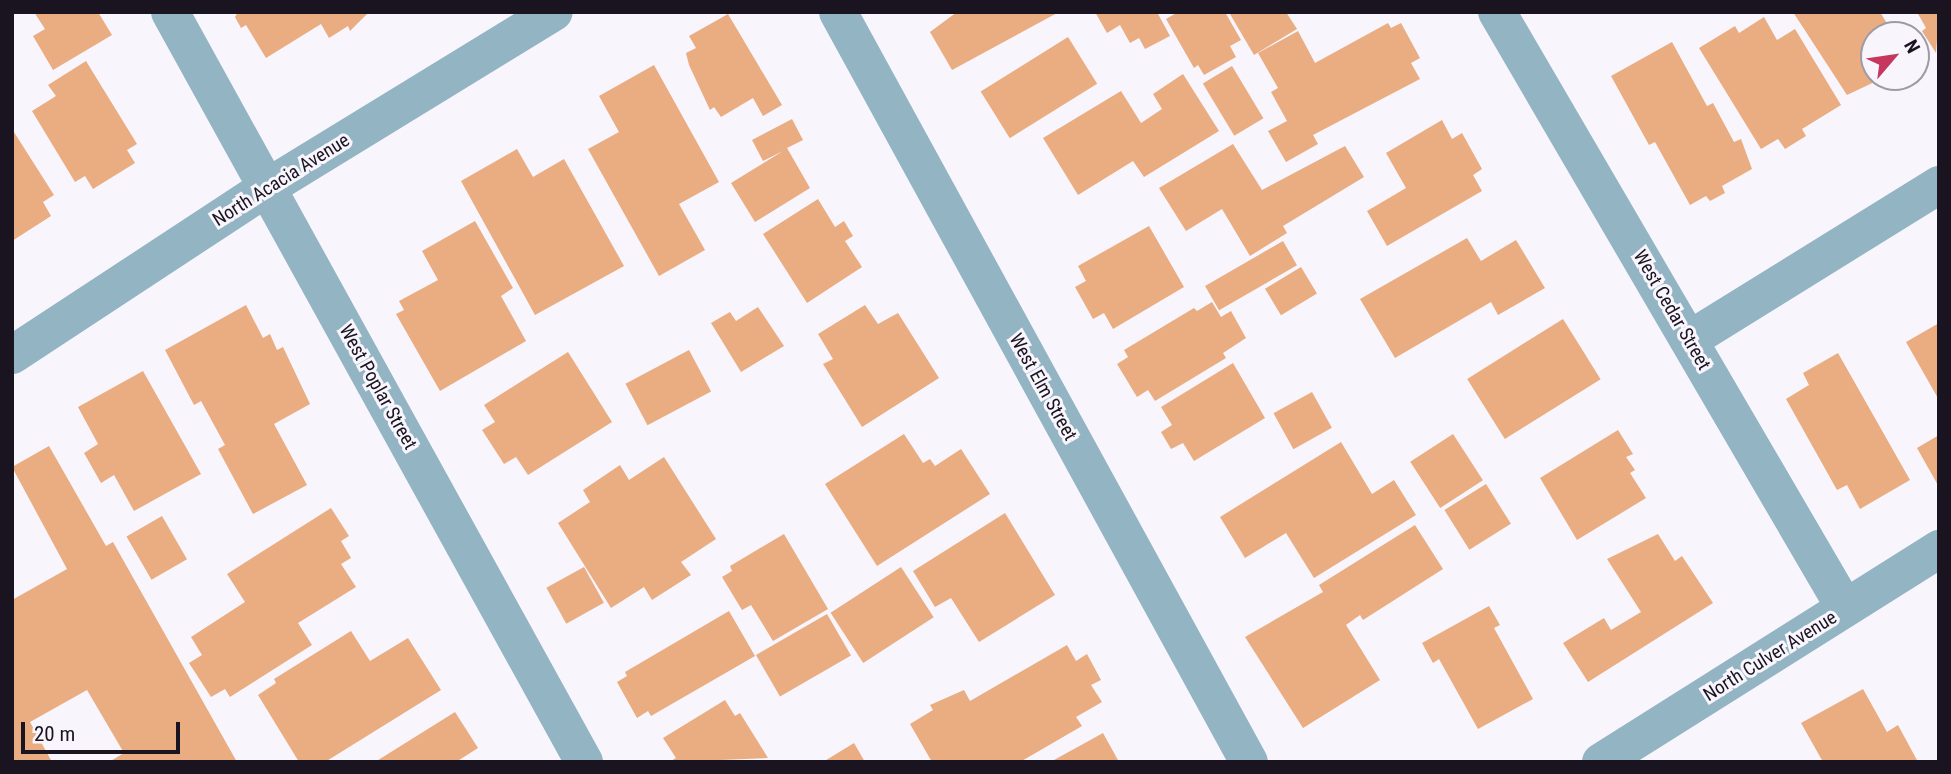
<!DOCTYPE html>
<style>
body{margin:0}
#map{position:relative;width:1951px;height:774px;overflow:hidden;background:#f8f5fc;font-family:"Roboto Condensed",sans-serif}
div>[style]{position:absolute}
.building>*{inset:0;background:#eaac81;transform-origin:0 0}
.minor>*{height:38px;margin:-19px;padding:0 19px;transform-origin:19px;border-radius:19px;background:#93b4c3}
span{translate:-50% -50%;white-space:nowrap;text-align:center;line-height:1.15;-webkit-text-stroke:6px #f8f5fc;paint-order:stroke}
.street-label{font-size:19px;color:#191420}
.frame{position:absolute;inset:0;border:14px solid #191420;pointer-events:none}
.north{position:absolute;left:1860px;top:21px;width:70px;height:70px;box-sizing:border-box;background:#f8f5fc;border:2px solid #9f9ba4;border-radius:50%;rotate:61deg;font-size:19px;font-weight:700;line-height:28px;text-align:center;color:#191420}
.north::after{content:'';display:block;margin:auto;width:24px;height:32px;background:#c6375e;clip-path:polygon(50% 0,100% 100%,50% 72%,0 100%)}
.scale{position:absolute;left:21px;top:722px;width:159px;height:32px;box-sizing:border-box;border:4px solid #191420;border-top:0;padding-left:9px;font-size:21px;line-height:24px;white-space:nowrap;color:#191420;-webkit-text-stroke:5px #f8f5fc;paint-order:stroke}
</style>
<div id="map">
<div class="building">
<i style="clip-path:polygon(34px 12px,98px 12px,112px 35px,53px 70px,33px 36px,45px 29px)"></i>
<i style="clip-path:polygon(238px 12px,369px 12px,350px 31px,348px 26px,329px 38px,321px 24px,266px 58px,246px 25px,241px 28px,235px 17px)"></i>
<i style="clip-path:polygon(957px 12px,1059px 12px,952px 70px,930px 32px)"></i>
<i style="clip-path:polygon(1095px 12px,1157px 12px,1170px 36px,1145px 49px,1139px 38px,1130px 43px,1120px 25px,1107px 33px)"></i>
<i style="clip-path:polygon(1178px 12px,1225px 12px,1241px 40px,1230px 46px,1236px 57px,1204px 75px,1198px 65px,1194px 68px,1166px 19px)"></i>
<i style="clip-path:polygon(1233px 12px,1286px 12px,1297px 29px,1254px 55px,1230px 14px)"></i>
<i style="clip-path:polygon(1793px 12px,1880px 12px,1894px 35px,1874px 35px,1874px 77px,1885px 77px,1847px 95px)"></i>
<i style="clip-path:polygon(1917px 12px,1939px 12px,1936px 53px,1922px 31px,1926px 28px)"></i>
<i style="clip-path:polygon(728px 14px,782px 105px,763px 116px,753px 98px,721px 117px,714px 107px,710px 110px,689px 65px,686px 53px,696px 48px,689px 36px)"></i>
<i style="clip-path:polygon(1764px 17px,1777px 40px,1795px 29px,1841px 105px,1802px 129px,1806px 136px,1785px 149px,1778px 139px,1761px 149px,1699px 48px,1735px 26px,1739px 33px)"></i>
<i style="clip-path:polygon(1388px 23px,1391px 28px,1401px 23px,1420px 58px,1411px 63px,1420px 79px,1313px 135px,1318px 144px,1286px 162px,1268px 131px,1287px 121px,1271px 92px,1278px 88px,1258px 53px,1298px 31px,1315px 63px)"></i>
<i style="left:1068px;top:37px;width:55px;height:103px;rotate:58deg"></i>
<i style="clip-path:polygon(1672px 42px,1707px 106px,1713px 103px,1734px 142px,1741px 139px,1752px 169px,1722px 186px,1725px 193px,1710px 201px,1706px 196px,1690px 205px,1655px 142px,1649px 145px,1611px 76px)"></i>
<i style="clip-path:polygon(86px 61px,137px 144px,127px 150px,135px 163px,93px 189px,85px 176px,75px 182px,32px 111px,56px 96px,48px 85px)"></i>
<i style="clip-path:polygon(654px 65px,719px 182px,679px 204px,705px 250px,659px 276px,588px 149px,619px 132px,599px 96px)"></i>
<i style="left:1232px;top:66px;width:61px;height:34px;rotate:59deg"></i>
<i style="clip-path:polygon(1183px 74px,1219px 131px,1144px 177px,1133px 161px,1078px 195px,1043px 138px,1121px 91px,1141px 123px,1162px 109px,1153px 94px)"></i>
<i style="clip-path:polygon(792px 119px,803px 140px,787px 148px,810px 188px,755px 222px,731px 183px,783px 151px,763px 161px,752px 140px)"></i>
<i style="clip-path:polygon(1442px 120px,1452px 139px,1462px 133px,1482px 169px,1473px 175px,1482px 191px,1387px 246px,1367px 211px,1406px 188px,1386px 153px)"></i>
<i style="clip-path:polygon(12px 129px,54px 195px,43px 202px,51px 216px,12px 241px)"></i>
<i style="clip-path:polygon(1233px 144px,1262px 190px,1345px 146px,1364px 177px,1283px 226px,1287px 233px,1250px 256px,1222px 209px,1186px 231px,1159px 188px)"></i>
<i style="clip-path:polygon(517px 149px,533px 177px,564px 159px,624px 266px,535px 315px,461px 181px)"></i>
<i style="clip-path:polygon(818px 199px,835px 227px,844px 221px,853px 236px,845px 241px,862px 267px,807px 303px,763px 234px)"></i>
<i style="clip-path:polygon(475px 221px,513px 288px,501px 296px,526px 341px,440px 391px,396px 314px,404px 310px,399px 301px,438px 280px,422px 251px)"></i>
<i style="clip-path:polygon(1149px 226px,1184px 287px,1113px 329px,1104px 313px,1093px 319px,1075px 287px,1086px 281px,1078px 266px)"></i>
<i style="clip-path:polygon(1467px 238px,1481px 261px,1516px 240px,1545px 288px,1498px 315px,1491px 302px,1395px 358px,1360px 299px)"></i>
<i style="left:1283px;top:241px;width:28px;height:90px;rotate:60deg"></i>
<i style="left:1301px;top:267px;width:31px;height:42px;rotate:59deg"></i>
<i style="clip-path:polygon(1212px 302px,1221px 317px,1231px 311px,1246px 338px,1223px 353px,1226px 358px,1155px 401px,1148px 390px,1137px 397px,1117px 364px,1128px 357px,1124px 350px,1194px 308px,1197px 311px)"></i>
<i style="clip-path:polygon(246px 305px,263px 338px,270px 334px,277px 350px,283px 347px,310px 404px,274px 424px,307px 485px,253px 514px,218px 449px,225px 445px,201px 401px,194px 405px,165px 350px)"></i>
<i style="clip-path:polygon(865px 305px,878px 324px,898px 313px,939px 378px,862px 427px,823px 364px,833px 359px,818px 334px)"></i>
<i style="clip-path:polygon(758px 307px,784px 346px,741px 372px,711px 323px,730px 312px,736px 321px)"></i>
<i style="left:1563px;top:319px;width:71px;height:113px;rotate:58deg"></i>
<i style="clip-path:polygon(1939px 323px,1939px 400px,1906px 342px)"></i>
<i style="left:689px;top:350px;width:47px;height:72px;rotate:62deg"></i>
<i style="clip-path:polygon(568px 352px,612px 422px,528px 475px,516px 457px,504px 464px,482px 430px,495px 422px,484px 405px)"></i>
<i style="clip-path:polygon(1838px 353px,1910px 480px,1860px 509px,1847px 485px,1837px 490px,1786px 399px,1809px 385px,1803px 373px)"></i>
<i style="clip-path:polygon(1233px 363px,1265px 418px,1194px 461px,1183px 443px,1171px 449px,1161px 432px,1172px 425px,1161px 407px)"></i>
<i style="clip-path:polygon(143px 371px,201px 474px,134px 511px,114px 475px,101px 483px,84px 453px,98px 444px,78px 407px)"></i>
<i style="left:1312px;top:392px;width:41px;height:44px;rotate:61deg"></i>
<i style="clip-path:polygon(1618px 430px,1633px 454px,1626px 457px,1635px 470px,1630px 473px,1646px 498px,1577px 540px,1540px 478px)"></i>
<i style="clip-path:polygon(904px 434px,923px 463px,930px 459px,935px 466px,961px 449px,990px 494px,877px 566px,825px 484px)"></i>
<i style="left:1453px;top:434px;width:55px;height:51px;rotate:57deg"></i>
<i style="clip-path:polygon(1939px 435px,1939px 487px,1917px 448px)"></i>
<i style="clip-path:polygon(1341px 442px,1372px 494px,1394px 480px,1416px 515px,1314px 578px,1286px 533px,1245px 558px,1220px 517px)"></i>
<i style="clip-path:polygon(49px 446px,106px 546px,113px 542px,237px 762px,109px 762px,124px 753px,87px 690px,30px 722px,52px 762px,12px 762px,12px 600px,67px 569px,12px 467px)"></i>
<i style="clip-path:polygon(664px 457px,716px 539px,681px 562px,691px 575px,652px 600px,644px 587px,611px 608px,558px 523px,590px 502px,583px 490px,620px 465px,629px 480px)"></i>
<i style="left:1486px;top:484px;width:47px;height:49px;rotate:58deg"></i>
<i style="clip-path:polygon(331px 508px,349px 536px,341px 541px,351px 558px,341px 564px,356px 587px,298px 623px,312px 645px,230px 697px,225px 689px,211px 697px,189px 663px,202px 655px,191px 637px,245px 602px,227px 574px)"></i>
<i style="clip-path:polygon(1005px 513px,1055px 595px,979px 642px,951px 598px,935px 607px,913px 571px)"></i>
<i style="left:162px;top:516px;width:50px;height:41px;rotate:60deg"></i>
<i style="clip-path:polygon(1415px 525px,1443px 569px,1363px 620px,1360px 615px,1346px 625px,1380px 680px,1303px 728px,1245px 637px,1323px 592px,1319px 585px)"></i>
<i style="clip-path:polygon(784px 534px,828px 609px,773px 641px,751px 605px,742px 610px,722px 577px,732px 571px,730px 566px)"></i>
<i style="clip-path:polygon(1658px 534px,1675px 561px,1682px 556px,1713px 603px,1588px 682px,1563px 643px,1604px 618px,1611px 630px,1641px 612px,1607px 559px)"></i>
<i style="left:584px;top:567px;width:41px;height:43px;rotate:61deg"></i>
<i style="left:901px;top:567px;width:60px;height:84px;rotate:57deg"></i>
<i style="clip-path:polygon(1489px 606px,1500px 625px,1494px 628px,1533px 699px,1478px 729px,1439px 659px,1433px 663px,1422px 643px)"></i>
<i style="clip-path:polygon(729px 611px,755px 656px,651px 716px,648px 711px,637px 718px,617px 682px,627px 676px,625px 672px)"></i>
<i style="left:827px;top:614px;width:48px;height:82px;rotate:60deg"></i>
<i style="clip-path:polygon(351px 631px,370px 661px,408px 638px,441px 690px,325px 762px,299px 762px,258px 695px,276px 683px,274px 679px)"></i>
<i style="clip-path:polygon(1067px 645px,1076px 661px,1087px 654px,1101px 680px,1091px 685px,1102px 702px,1076px 717px,1082px 726px,1020px 762px,932px 762px,910px 724px,933px 710px,930px 705px,964px 690px,970px 701px)"></i>
<i style="clip-path:polygon(1863px 689px,1887px 732px,1898px 725px,1918px 762px,1823px 762px,1801px 723px)"></i>
<i style="clip-path:polygon(725px 700px,735px 716px,740px 713px,768px 758px,669px 762px,676px 758px,663px 738px)"></i>
<i style="clip-path:polygon(455px 712px,478px 748px,456px 762px,375px 762px)"></i>
<i style="clip-path:polygon(1103px 733px,1119px 762px,1055px 762px,1054px 760px)"></i>
<i style="clip-path:polygon(854px 743px,865px 762px,823px 762px)"></i>
</div>
<div class="minor">
<i style="left:170px;top:12px;width:857px;rotate:61.1deg"></i>
<i style="left:838px;top:12px;width:855px;rotate:61.28deg"></i>
<i style="left:1497px;top:12px;width:690px;rotate:59.72deg"></i>
<i style="left:1689px;top:340px;width:294px;rotate:-31.8deg"></i>
<i style="left:12px;top:355px;width:306px;rotate:-33.3deg"></i>
<i style="left:268px;top:187px;width:335px;rotate:-31.5deg"></i>
<i style="left:1601px;top:762px;width:400px;rotate:-32.2deg"></i>
</div>
<div class="street-label">
<span style="left:281px;top:180px;rotate:-32deg">North Acacia Avenue</span>
<span style="left:1672px;top:310px;rotate:60deg">West Cedar Street</span>
<span style="left:378px;top:387px;rotate:61deg">West Poplar Street</span>
<span style="left:1043px;top:387px;rotate:61deg">West Elm Street</span>
<span style="left:1770px;top:656px;rotate:-32deg">North Culver Avenue</span>
</div>
<div class="frame"></div>
<div class="north">N</div>
<div class="scale">20 m</div>
</div>
